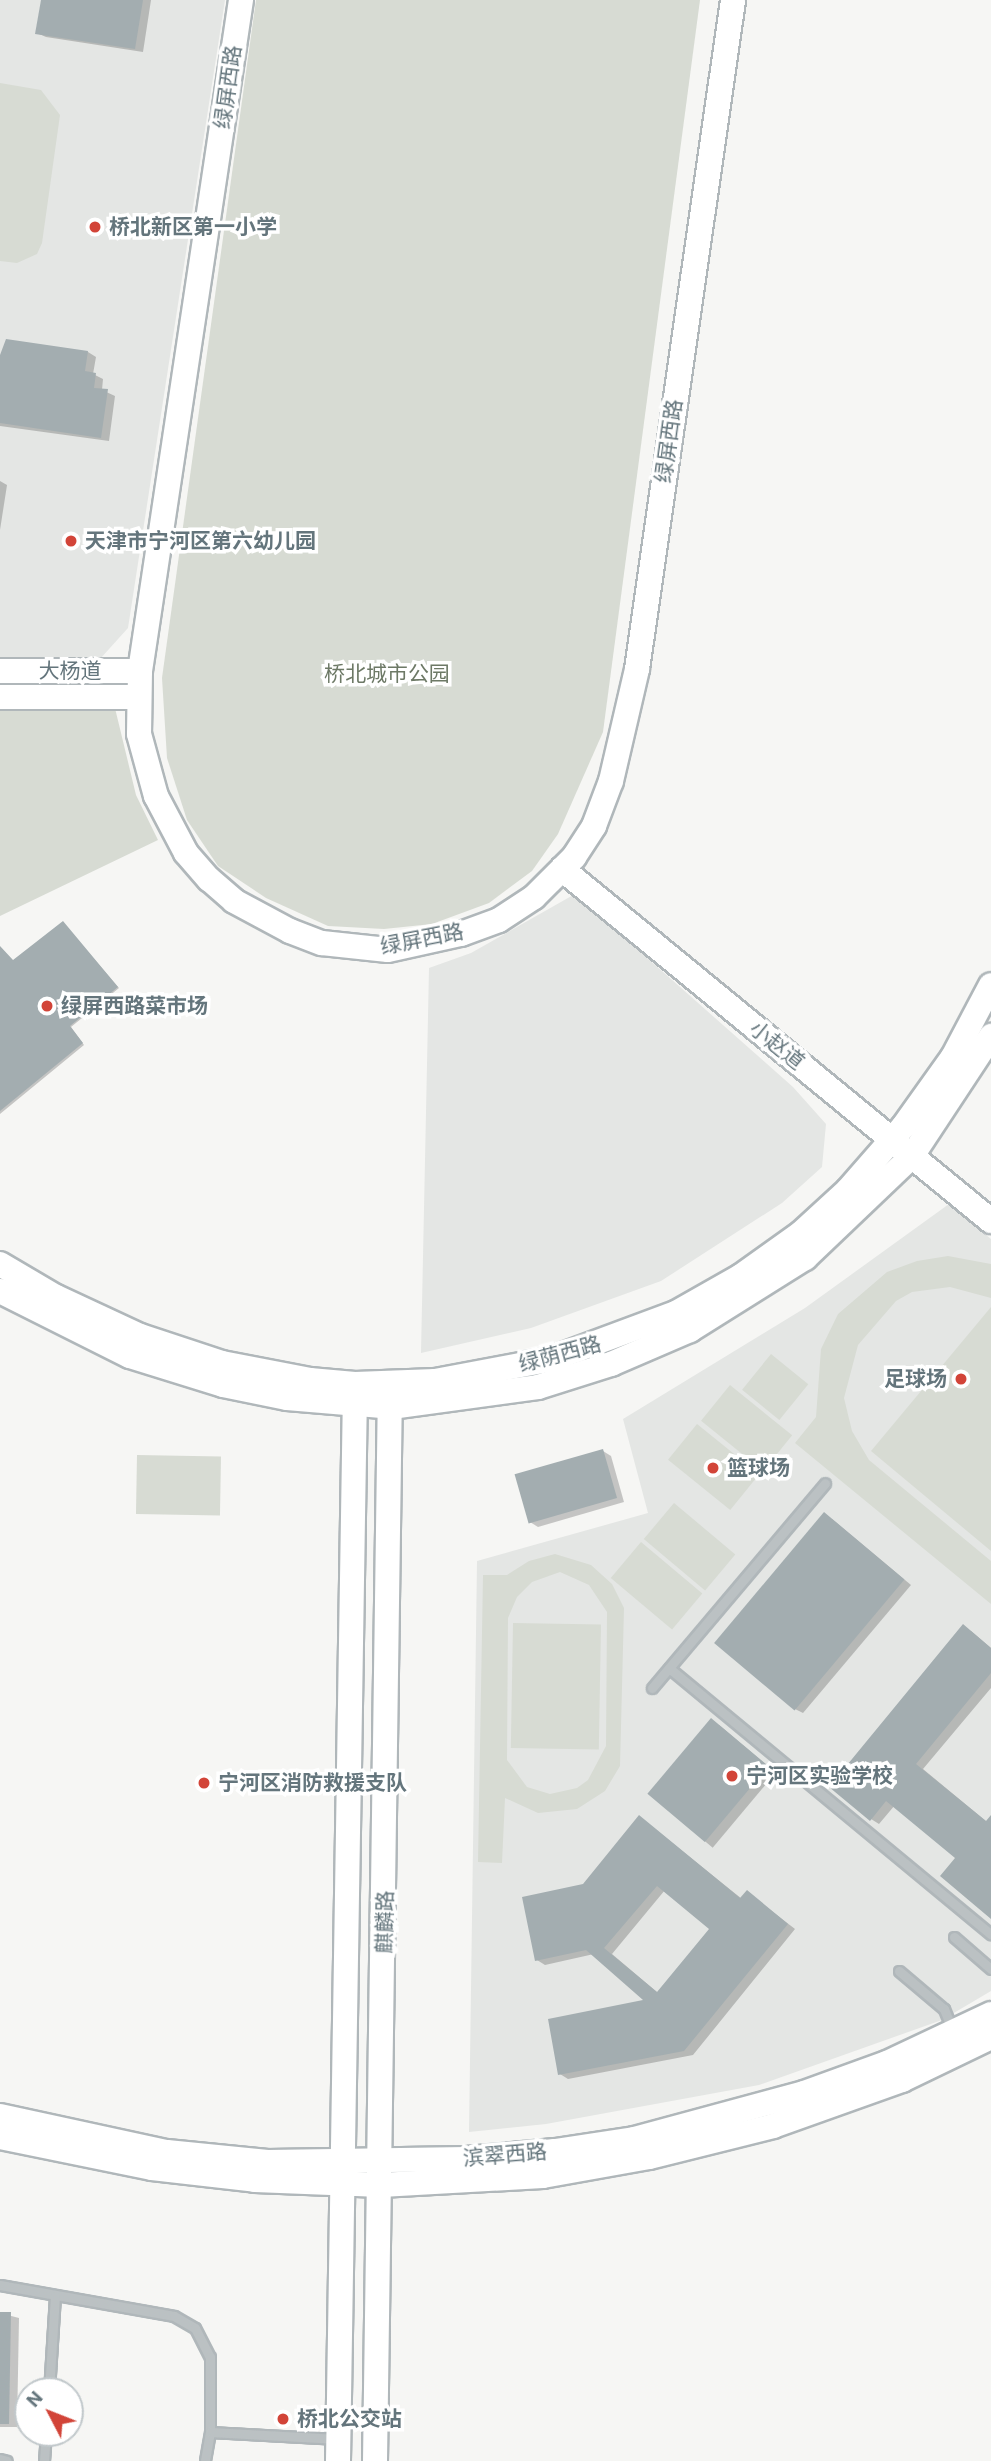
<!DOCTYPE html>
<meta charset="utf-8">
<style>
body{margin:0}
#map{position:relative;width:991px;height:2461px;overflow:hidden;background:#f6f6f4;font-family:Roboto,"Noto Sans SC",sans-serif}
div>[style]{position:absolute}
.built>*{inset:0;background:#e4e6e4}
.green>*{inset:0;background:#d7dbd3;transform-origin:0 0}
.shadow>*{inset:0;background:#0003;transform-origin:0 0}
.building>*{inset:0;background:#a3adb0;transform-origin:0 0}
.roads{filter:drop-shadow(2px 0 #b0b7ba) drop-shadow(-2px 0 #b0b7ba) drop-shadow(0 2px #b0b7ba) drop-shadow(0 -2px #b0b7ba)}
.lane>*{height:9px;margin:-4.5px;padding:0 4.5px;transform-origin:4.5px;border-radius:4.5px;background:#bbc1c3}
.secondary>*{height:24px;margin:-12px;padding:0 12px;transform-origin:12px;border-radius:12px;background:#fff}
.dots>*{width:19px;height:19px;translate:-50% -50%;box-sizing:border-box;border:4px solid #fff;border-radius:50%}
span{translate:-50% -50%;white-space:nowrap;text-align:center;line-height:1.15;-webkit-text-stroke:7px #fff;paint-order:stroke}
.street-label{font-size:21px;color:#64757c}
.poi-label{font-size:21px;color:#64757c;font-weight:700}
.left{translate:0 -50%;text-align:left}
.right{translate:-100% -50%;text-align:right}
.park-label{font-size:21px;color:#6d7966}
.north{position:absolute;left:14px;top:2377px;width:70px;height:70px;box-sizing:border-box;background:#fff;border:2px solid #c1c8cb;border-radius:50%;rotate:312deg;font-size:19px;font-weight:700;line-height:28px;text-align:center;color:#64757c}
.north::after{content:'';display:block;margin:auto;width:24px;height:32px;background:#d24438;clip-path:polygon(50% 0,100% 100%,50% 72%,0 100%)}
</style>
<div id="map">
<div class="built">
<i style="clip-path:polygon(0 0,225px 0,128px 628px,100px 659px,0 657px)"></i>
<i style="clip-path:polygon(575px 894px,793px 1087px,826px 1124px,822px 1167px,782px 1203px,661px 1281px,531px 1328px,421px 1353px,429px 968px,471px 953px)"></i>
<i style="clip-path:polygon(949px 1204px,991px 1239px,991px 1991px,942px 2020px,759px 2085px,546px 2124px,469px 2132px,477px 1561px,648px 1513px,623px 1419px,805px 1308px)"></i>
</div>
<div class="green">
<i style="clip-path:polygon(256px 0,700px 0,603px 732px,558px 834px,532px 871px,489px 903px,432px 924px,384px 929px,328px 926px,266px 898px,218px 866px,187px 820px,167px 758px,162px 678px)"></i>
<i style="clip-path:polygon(0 83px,41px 90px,60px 115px,42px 243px,37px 254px,17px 263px,0 261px)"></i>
<i style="clip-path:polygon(114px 704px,136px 795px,158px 840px,0 916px,0 707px)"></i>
<i style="clip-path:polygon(948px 1256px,991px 1264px,991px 1298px,950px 1287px,912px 1292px,896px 1301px,858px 1345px,844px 1398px,852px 1431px,869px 1460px,991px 1561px,991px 1604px,795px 1443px,816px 1417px,821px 1349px,838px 1314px,887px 1272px,917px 1261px)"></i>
<i style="clip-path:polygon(991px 1307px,991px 1551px,871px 1451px)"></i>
<i style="left:771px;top:1354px;width:48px;height:46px;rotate:39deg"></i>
<i style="left:730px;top:1385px;width:80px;height:46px;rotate:39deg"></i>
<i style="left:697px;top:1424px;width:80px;height:46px;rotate:39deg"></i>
<i style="left:137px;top:1455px;width:84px;height:59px;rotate:1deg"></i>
<i style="left:674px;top:1503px;width:80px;height:47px;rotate:40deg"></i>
<i style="left:641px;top:1542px;width:80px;height:47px;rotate:40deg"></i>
<i style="clip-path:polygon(evenodd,555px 1554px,591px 1565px,612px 1584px,624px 1608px,620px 1766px,605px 1791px,577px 1809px,538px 1813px,505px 1798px,502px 1863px,478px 1862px,483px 1575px,507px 1575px,529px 1561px,555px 1554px,560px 1572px,589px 1585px,607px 1612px,606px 1746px,588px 1780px,577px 1788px,550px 1794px,527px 1787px,507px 1760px,508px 1618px,517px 1597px,532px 1582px,560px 1572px)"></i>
<i style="left:513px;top:1623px;width:88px;height:125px;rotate:1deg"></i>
</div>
<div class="shadow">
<i style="clip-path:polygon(42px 0,151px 0,143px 52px,46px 37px,37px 33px)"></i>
<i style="clip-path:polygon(88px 352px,96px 357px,93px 374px,103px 379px,102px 390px,115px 396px,109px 441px,0 426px,0 357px)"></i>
<i style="clip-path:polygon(0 481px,7px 485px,0 530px)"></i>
<i style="clip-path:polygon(65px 925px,119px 988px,71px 1027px,84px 1045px,0 1114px,0 947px,14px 962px)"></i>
<i style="clip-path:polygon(603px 1451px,611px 1456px,624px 1502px,538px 1527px,530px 1522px)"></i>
<i style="clip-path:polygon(832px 1519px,911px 1585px,803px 1713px,795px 1709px)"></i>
<i style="clip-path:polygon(971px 1631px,991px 1648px,991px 1688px,923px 1769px,987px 1822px,991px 1818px,991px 1917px,957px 1858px,895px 1805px,879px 1824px,871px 1819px)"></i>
<i style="left:719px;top:1725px;width:74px;height:98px;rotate:40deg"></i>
<i style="clip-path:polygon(evenodd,640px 1817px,742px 1899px,747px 1892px,795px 1929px,693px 2055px,568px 2079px,560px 2074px,647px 2001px,594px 1954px,545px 1965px,537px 1960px,584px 1886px,640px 1817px,665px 1890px,712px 1929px,658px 1993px,612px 1954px,665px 1890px)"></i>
<i style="clip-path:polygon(0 2313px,19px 2318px,17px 2427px,0 2427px)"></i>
</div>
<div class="building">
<i style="clip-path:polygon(41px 0,143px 0,135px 49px,35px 34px)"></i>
<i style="clip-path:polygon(6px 339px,88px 351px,85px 371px,96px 373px,94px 388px,108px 389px,101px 438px,0 423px,0 355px)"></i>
<i style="clip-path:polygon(63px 921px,118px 987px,70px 1026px,83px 1043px,0 1111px,0 946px,13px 960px)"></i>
<i style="left:603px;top:1449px;width:51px;height:92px;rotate:74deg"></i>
<i style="left:824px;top:1512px;width:105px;height:171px;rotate:40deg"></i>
<i style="clip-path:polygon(963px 1624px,991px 1648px,991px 1673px,916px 1764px,986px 1821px,991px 1815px,991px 1919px,940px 1876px,955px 1858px,886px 1801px,870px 1821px,829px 1787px)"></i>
<i style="left:711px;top:1718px;width:75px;height:99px;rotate:40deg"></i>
<i style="clip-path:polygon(evenodd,639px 1815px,740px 1898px,747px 1890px,788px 1924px,684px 2051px,558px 2075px,548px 2019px,643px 2000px,586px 1950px,535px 1961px,522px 1897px,583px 1884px,639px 1815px,657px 1886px,709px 1929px,657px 1992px,604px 1948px,657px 1886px)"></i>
<i style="clip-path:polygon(0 2312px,11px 2312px,9px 2424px,0 2424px)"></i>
</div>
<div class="roads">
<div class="lane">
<i style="left:669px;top:1668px;width:418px;rotate:39.6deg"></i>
<i style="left:652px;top:1688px;width:268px;rotate:-49.8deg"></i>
<i style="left:954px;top:1937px;width:49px;rotate:40.9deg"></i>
<i style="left:899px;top:1971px;width:59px;rotate:40.2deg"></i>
<i style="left:944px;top:2009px;width:24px;rotate:68deg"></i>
<i style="left:0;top:2285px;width:177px;rotate:10.1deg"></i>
<i style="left:174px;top:2316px;width:24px;rotate:30deg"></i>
<i style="left:195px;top:2328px;width:33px;rotate:63deg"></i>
<i style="left:210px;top:2357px;width:75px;rotate:90deg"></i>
<i style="left:210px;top:2432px;width:29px;rotate:100deg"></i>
<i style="left:49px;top:2391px;width:95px;rotate:-86.4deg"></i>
<i style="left:210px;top:2432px;width:128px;rotate:3.1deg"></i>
<i style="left:0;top:2459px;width:7px;rotate:16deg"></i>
<i style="left:44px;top:2461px;width:28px;rotate:-86deg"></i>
</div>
<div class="secondary">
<i style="left:241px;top:0;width:679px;rotate:98.56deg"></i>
<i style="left:140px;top:671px;width:63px;rotate:90.9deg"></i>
<i style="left:139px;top:734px;width:64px;rotate:74.7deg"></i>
<i style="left:156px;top:796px;width:64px;rotate:62.2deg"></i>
<i style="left:186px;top:853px;width:35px;rotate:49deg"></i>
<i style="left:209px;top:879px;width:33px;rotate:41deg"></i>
<i style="left:234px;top:901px;width:64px;rotate:28.2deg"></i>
<i style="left:290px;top:931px;width:34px;rotate:21deg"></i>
<i style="left:322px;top:943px;width:66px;rotate:6.1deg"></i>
<i style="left:388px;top:950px;width:75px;rotate:-12.4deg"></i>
<i style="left:461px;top:934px;width:40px;rotate:-20.2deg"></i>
<i style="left:499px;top:920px;width:42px;rotate:-33.3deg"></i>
<i style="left:534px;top:897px;width:57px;rotate:-45deg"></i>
<i style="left:574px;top:857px;width:37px;rotate:-57deg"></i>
<i style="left:594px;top:826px;width:48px;rotate:-69.3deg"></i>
<i style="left:611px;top:781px;width:115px;rotate:-76.9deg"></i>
<i style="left:637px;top:669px;width:676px;rotate:-81.83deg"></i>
<i style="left:0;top:671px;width:140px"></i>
<i style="left:0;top:697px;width:137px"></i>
<i style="left:562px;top:869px;width:555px;rotate:39.37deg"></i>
<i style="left:0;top:1264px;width:65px;rotate:30.5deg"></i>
<i style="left:56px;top:1297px;width:93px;rotate:24.9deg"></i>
<i style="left:140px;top:1336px;width:86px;rotate:18.2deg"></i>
<i style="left:222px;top:1363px;width:90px;rotate:10.9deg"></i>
<i style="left:310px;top:1380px;width:45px;rotate:5.1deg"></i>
<i style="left:355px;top:1384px;width:80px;rotate:-2.1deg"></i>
<i style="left:435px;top:1381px;width:119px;rotate:-10.6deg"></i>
<i style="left:552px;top:1359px;width:132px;rotate:-20.4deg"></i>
<i style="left:676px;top:1313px;width:75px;rotate:-29.6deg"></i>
<i style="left:741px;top:1276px;width:74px;rotate:-35.6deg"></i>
<i style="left:801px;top:1233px;width:64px;rotate:-42.5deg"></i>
<i style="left:848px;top:1190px;width:84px;rotate:-48.9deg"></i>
<i style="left:903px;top:1127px;width:86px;rotate:-54.5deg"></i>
<i style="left:953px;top:1057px;width:81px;rotate:-62.2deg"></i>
<i style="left:0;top:1291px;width:145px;rotate:26.6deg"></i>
<i style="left:130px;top:1356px;width:97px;rotate:17.3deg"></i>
<i style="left:223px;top:1385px;width:65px;rotate:11.5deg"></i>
<i style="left:287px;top:1398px;width:104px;rotate:4.9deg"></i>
<i style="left:391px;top:1407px;width:148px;rotate:-7.7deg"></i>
<i style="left:538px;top:1387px;width:77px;rotate:-17.5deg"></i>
<i style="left:611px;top:1364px;width:86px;rotate:-23.3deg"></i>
<i style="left:690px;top:1330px;width:136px;rotate:-32.1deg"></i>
<i style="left:805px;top:1258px;width:148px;rotate:-43.6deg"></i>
<i style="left:912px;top:1156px;width:144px;rotate:-56.6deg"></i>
<i style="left:0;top:2116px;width:171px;rotate:12.2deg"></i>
<i style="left:167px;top:2152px;width:101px;rotate:5.7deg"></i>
<i style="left:268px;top:2162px;width:199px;rotate:-0.9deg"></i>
<i style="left:467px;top:2159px;width:88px;rotate:-5.2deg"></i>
<i style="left:555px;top:2151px;width:80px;rotate:-8.6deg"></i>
<i style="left:634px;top:2139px;width:176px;rotate:-15.1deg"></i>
<i style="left:804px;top:2093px;width:88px;rotate:-19.9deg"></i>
<i style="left:887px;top:2063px;width:115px;rotate:-25.2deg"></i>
<i style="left:0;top:2137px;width:155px;rotate:11.5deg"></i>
<i style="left:152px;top:2168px;width:104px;rotate:6.6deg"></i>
<i style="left:255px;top:2180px;width:126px;rotate:2.3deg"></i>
<i style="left:381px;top:2185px;width:162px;rotate:-3.2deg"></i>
<i style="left:543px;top:2176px;width:108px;rotate:-10.2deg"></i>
<i style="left:649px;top:2157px;width:128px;rotate:-14deg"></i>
<i style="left:773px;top:2126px;width:137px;rotate:-19.6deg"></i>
<i style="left:902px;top:2080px;width:99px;rotate:-25.8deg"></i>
<i style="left:338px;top:2461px;width:1072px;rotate:-89.09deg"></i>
<i style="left:375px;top:2461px;width:1070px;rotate:-89.2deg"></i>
</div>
</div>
<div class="dots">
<i style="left:95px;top:227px;background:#d24438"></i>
<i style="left:71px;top:541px;background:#d24438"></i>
<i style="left:47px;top:1006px;background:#d24438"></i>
<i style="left:961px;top:1379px;background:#d24438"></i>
<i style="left:713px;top:1468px;background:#d24438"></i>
<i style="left:732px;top:1776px;background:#d24438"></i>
<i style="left:204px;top:1783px;background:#d24438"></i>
<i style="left:283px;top:2419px;background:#d24438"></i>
</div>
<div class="street-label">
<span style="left:228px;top:87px;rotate:-82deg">绿屏西路</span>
<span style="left:669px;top:441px;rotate:-82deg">绿屏西路</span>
<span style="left:70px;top:671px">大杨道</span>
<span style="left:422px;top:939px;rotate:-11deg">绿屏西路</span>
<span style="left:777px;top:1045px;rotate:39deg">小赵道</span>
<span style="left:560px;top:1354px;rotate:-15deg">绿荫西路</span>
<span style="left:385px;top:1922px;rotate:-89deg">麒麟路</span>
<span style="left:505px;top:2155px;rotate:-5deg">滨翠西路</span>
</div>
<div class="poi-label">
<span class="left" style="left:109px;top:227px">桥北新区第一小学</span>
<span class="left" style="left:85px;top:541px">天津市宁河区第六幼儿园</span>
<span class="left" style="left:61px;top:1006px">绿屏西路菜市场</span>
<span class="right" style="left:947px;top:1379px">足球场</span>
<span class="left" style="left:727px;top:1468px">篮球场</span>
<span class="left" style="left:746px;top:1776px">宁河区实验学校</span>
<span class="left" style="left:218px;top:1783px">宁河区消防救援支队</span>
<span class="left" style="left:297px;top:2419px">桥北公交站</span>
</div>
<div class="park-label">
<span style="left:387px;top:674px">桥北城市公园</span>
</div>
<div class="north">N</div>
</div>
